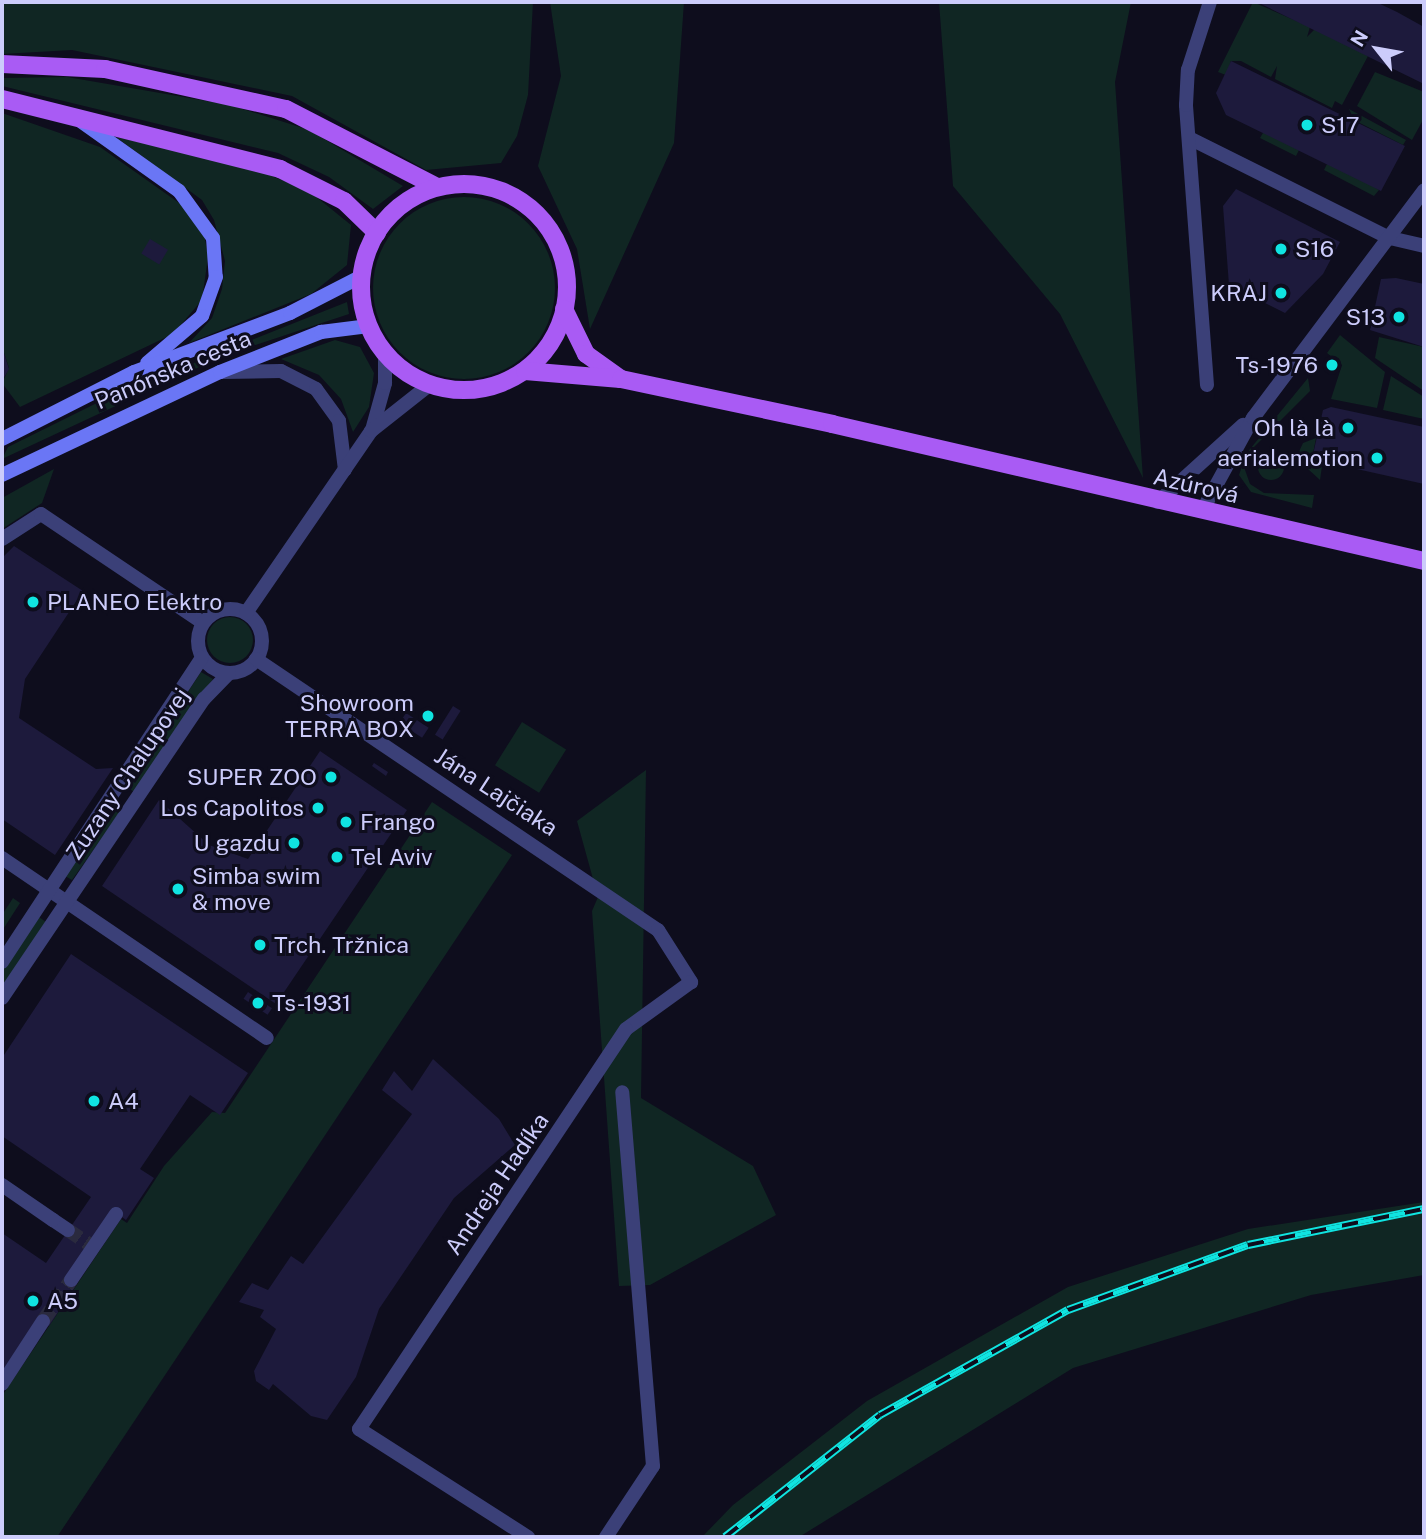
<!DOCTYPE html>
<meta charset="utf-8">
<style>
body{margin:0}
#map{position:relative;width:1426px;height:1539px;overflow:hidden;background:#0e0d1d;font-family:"Public Sans",sans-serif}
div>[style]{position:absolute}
.green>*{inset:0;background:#102623;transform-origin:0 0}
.round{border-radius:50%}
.building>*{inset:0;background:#1d1a3c;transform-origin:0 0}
.pedestrian-tunnel>*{height:14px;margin-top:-7px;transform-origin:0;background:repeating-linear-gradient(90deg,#2a2a3e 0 14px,transparent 0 21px)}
.pedestrian>*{height:14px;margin:-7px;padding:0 7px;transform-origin:7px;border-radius:7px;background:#3b4078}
.minor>*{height:14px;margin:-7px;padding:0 7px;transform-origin:7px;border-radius:7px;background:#3b4078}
.minor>.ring{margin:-7px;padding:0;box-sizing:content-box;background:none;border:14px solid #3b4078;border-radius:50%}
.secondary>*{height:14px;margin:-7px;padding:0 7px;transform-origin:7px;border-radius:7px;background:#6a76f5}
.primary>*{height:18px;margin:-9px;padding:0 9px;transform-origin:9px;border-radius:9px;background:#a95bf4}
.primary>.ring{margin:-9px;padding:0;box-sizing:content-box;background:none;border:18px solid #a95bf4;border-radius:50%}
.rail>*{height:8px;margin-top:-4px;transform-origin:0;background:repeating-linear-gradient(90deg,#0e0d1d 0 16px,#10e4e1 0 32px);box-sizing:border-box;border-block:2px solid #10e4e1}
.dots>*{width:19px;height:19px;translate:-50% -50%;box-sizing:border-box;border:4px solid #0e0d1d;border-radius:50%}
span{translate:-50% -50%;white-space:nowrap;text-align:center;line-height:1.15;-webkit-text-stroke:6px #0e0d1d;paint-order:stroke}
.poi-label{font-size:23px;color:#ccccfb}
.left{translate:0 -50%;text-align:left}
.right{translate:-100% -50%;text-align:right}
.street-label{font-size:23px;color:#ccccfb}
.frame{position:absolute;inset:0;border:4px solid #ccccfb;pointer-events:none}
.north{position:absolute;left:1342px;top:14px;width:70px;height:70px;-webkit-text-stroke:5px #0e0d1d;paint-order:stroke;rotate:301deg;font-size:19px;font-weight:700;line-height:28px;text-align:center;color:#ccccfb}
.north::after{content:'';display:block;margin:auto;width:24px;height:32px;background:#ccccfb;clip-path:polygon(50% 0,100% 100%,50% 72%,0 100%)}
</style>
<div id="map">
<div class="green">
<i style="clip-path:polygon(2px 2px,533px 2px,528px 95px,517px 136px,501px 163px,426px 170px,292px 96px,72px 50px,2px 54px)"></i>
<i style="clip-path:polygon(550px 2px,684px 2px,674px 143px,590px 329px,577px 249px,538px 166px,561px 76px)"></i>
<i style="clip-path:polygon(939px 2px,1131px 2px,1115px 82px,1143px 478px,1060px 314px,953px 186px)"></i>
<i style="clip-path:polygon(1253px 2px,1310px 27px,1307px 37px,1315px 29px,1368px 56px,1342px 105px,1335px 101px,1332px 108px,1275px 79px,1277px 66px,1271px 77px,1241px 61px,1231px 61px,1226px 75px,1218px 72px)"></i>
<i style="clip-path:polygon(1375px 72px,1424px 92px,1424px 118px,1412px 140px,1357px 106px)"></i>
<i style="clip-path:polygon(67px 77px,230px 105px,309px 130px,403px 186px,373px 209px,329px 177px,278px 153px,2px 86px,2px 78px)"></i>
<i style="clip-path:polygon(1349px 109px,1406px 140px,1403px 145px,1354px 120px)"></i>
<i style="clip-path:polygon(2px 113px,100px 147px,189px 210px,204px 233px,208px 257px,202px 300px,173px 334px,20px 407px,2px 383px,9px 368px,2px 347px)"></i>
<i style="clip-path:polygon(1264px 131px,1299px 150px,1296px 156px,1260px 138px)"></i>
<i style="clip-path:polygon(116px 137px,249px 167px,309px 191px,351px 225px,347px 265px,311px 294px,189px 343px,212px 318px,222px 289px,225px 261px,214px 220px,202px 200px)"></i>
<i style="clip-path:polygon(1327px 164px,1363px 180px,1379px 190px,1374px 196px,1324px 170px)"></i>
<i class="round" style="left:373px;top:197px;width:182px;height:182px"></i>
<i style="clip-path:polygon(347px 302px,349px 314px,225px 355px,2px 459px,8px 447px,111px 396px)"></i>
<i style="clip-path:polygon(1340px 335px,1385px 372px,1377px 408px,1331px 399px,1342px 365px,1327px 353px)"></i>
<i style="clip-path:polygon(1379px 337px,1424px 347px,1424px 391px,1375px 358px)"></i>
<i style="clip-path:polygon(335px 340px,360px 347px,374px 373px,369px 407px,353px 432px,341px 399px,319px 375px,281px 359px)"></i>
<i style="clip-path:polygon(1391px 376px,1424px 397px,1424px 419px,1383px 410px)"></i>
<i style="clip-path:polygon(1308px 378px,1310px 391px,1250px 451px,1244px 467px,1250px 484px,1264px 493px,1314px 495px,1312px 508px,1251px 492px,1239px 475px,1246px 454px)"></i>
<i style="clip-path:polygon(1316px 438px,1311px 464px,1322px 466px,1320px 480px,1296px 458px,1303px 443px)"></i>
<i class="round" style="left:1258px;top:454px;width:26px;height:26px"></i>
<i style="clip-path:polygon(54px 469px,42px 503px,2px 529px,2px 498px)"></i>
<i class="round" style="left:207px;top:617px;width:46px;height:46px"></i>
<i style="clip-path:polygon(201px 672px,213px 679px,134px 792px,126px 786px)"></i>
<i style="left:522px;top:722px;width:52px;height:51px;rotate:32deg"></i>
<i style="clip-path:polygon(646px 770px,641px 1098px,753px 1166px,776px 1215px,650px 1285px,619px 1286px,592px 911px,598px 897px,577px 821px)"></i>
<i style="clip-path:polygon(115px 802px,123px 808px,72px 880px,65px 876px)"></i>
<i style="clip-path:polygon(432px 802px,512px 855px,57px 1537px,2px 1537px,2px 1396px,121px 1219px,127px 1223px,164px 1166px,212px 1112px,225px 1113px)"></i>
<i style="clip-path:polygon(13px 898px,20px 903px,2px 931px,2px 915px)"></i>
<i style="clip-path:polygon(39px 917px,46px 922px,2px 988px,2px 970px)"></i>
<i style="clip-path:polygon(1424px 1202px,1424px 1275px,1311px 1295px,1073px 1368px,799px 1537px,702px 1537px,733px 1505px,867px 1401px,1068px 1287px,1248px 1229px)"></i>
</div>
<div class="building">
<i style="clip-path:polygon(1257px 2px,1376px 2px,1397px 12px,1424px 27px,1424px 84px)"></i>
<i style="clip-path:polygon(1231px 61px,1405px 146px,1381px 191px,1226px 115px,1216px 93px)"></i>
<i style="clip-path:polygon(1236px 189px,1340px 242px,1323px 274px,1285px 313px,1229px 285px,1223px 206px)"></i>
<i style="left:150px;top:239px;width:21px;height:17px;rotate:31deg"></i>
<i style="clip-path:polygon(1396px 278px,1424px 284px,1424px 347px,1370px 330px,1381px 279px)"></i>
<i style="clip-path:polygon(2px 347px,9px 369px,2px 381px)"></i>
<i style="clip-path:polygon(1329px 358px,1339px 366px,1334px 371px,1324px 364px)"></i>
<i style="clip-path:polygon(1331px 407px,1424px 427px,1424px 484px,1312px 459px,1323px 410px)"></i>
<i style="clip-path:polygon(14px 546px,83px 591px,25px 679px,19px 718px,96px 769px,113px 768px,55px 855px,2px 819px,2px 558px)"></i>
<i style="left:453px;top:706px;width:9px;height:34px;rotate:32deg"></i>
<i style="left:406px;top:713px;width:27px;height:12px;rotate:33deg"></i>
<i style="clip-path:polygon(320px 751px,407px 810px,276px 1004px,102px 886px,159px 800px,209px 845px,248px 859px)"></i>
<i style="clip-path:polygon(374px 763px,388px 772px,386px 776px,372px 766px)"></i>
<i style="clip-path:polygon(71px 954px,248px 1073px,220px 1115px,190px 1095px,140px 1169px,154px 1178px,126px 1220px,112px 1210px,77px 1284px,49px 1326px,39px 1319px,2px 1374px,2px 1233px,46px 1263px,91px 1197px,2px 1136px,2px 1058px)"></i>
<i style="left:248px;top:992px;width:29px;height:8px;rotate:34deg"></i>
<i style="clip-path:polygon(433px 1059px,499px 1119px,515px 1145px,454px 1198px,379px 1309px,356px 1377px,327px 1420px,311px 1416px,273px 1384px,269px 1390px,256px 1381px,254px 1371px,276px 1329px,260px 1317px,264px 1310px,239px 1302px,252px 1283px,268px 1290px,291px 1256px,303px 1264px,412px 1114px,382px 1090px,394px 1071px,412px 1091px)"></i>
</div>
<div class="pedestrian-tunnel">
<i style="left:68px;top:1230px;width:25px;rotate:34deg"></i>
<i style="left:43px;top:1321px;width:50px;rotate:-55.7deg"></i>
</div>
<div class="pedestrian">
<i style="left:53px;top:1220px;width:18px;rotate:34deg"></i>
<i style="left:71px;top:1280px;width:80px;rotate:-55.7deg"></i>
<i style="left:2px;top:1384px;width:75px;rotate:-56.9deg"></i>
</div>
<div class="minor">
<i style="left:1189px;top:138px;width:225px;rotate:26.5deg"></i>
<i style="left:1390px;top:238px;width:35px;rotate:13deg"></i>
<i style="left:222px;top:372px;width:59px;rotate:-1deg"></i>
<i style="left:281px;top:371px;width:39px;rotate:27deg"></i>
<i style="left:316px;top:389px;width:39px;rotate:54deg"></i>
<i style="left:339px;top:421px;width:49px;rotate:83deg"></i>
<i style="left:1207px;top:385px;width:281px;rotate:-94.3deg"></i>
<i style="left:1186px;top:105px;width:35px;rotate:-87deg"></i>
<i style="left:1188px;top:70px;width:71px;rotate:-72.1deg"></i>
<i style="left:372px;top:430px;width:49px;rotate:-74.5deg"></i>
<i style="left:385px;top:383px;width:29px;rotate:-90deg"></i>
<i style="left:1158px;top:502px;width:115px;rotate:-42.2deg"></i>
<i style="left:1202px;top:511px;width:106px;rotate:-61.3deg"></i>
<i style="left:1253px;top:418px;width:285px;rotate:-53.1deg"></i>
<i style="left:2px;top:539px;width:46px;rotate:-32.7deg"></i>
<i style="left:41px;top:514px;width:195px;rotate:33.9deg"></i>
<i class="ring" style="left:198px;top:609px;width:50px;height:50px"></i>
<i style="left:246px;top:613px;width:221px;rotate:-55.5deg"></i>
<i style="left:371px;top:431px;width:73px;rotate:-38.3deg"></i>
<i style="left:256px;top:659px;width:485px;rotate:34deg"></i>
<i style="left:658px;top:930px;width:62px;rotate:57.6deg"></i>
<i style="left:691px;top:982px;width:80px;rotate:144.1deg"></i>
<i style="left:626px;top:1029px;width:481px;rotate:123.7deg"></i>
<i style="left:359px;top:1429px;width:201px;rotate:32.6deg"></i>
<i style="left:2px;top:858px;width:320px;rotate:34.2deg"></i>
<i style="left:2px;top:962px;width:364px;rotate:-56.7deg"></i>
<i style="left:2px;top:998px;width:361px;rotate:-56deg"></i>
<i style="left:204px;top:699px;width:36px;rotate:-46deg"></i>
<i style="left:2px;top:1185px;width:62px;rotate:34.5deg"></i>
<i style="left:606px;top:1537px;width:85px;rotate:-56.5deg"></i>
<i style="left:653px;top:1466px;width:375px;rotate:-94.7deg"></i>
</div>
<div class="secondary">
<i style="left:82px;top:122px;width:119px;rotate:35.4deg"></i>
<i style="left:179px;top:191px;width:58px;rotate:54.1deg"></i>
<i style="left:213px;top:238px;width:39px;rotate:86deg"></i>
<i style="left:216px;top:277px;width:41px;rotate:109.7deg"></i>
<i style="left:202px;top:316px;width:72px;rotate:139.5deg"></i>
<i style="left:2px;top:439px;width:148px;rotate:-26.9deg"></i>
<i style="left:134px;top:372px;width:167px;rotate:-20.7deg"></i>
<i style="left:290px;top:313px;width:81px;rotate:-27.2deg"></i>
<i style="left:2px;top:475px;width:241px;rotate:-25.3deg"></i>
<i style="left:220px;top:372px;width:109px;rotate:-21.6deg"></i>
<i style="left:321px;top:332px;width:48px;rotate:-7.1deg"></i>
</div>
<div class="primary">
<i style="left:2px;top:64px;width:103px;rotate:2.8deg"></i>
<i style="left:105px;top:69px;width:185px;rotate:12.5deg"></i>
<i style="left:286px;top:109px;width:170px;rotate:27.3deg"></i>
<i style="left:2px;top:99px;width:287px;rotate:14.1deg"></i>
<i style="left:280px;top:169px;width:72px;rotate:26.6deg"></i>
<i style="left:344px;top:201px;width:46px;rotate:44.1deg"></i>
<i class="ring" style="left:361px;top:184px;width:188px;height:188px"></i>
<i style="left:564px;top:309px;width:50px;rotate:63.9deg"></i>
<i style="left:586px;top:354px;width:43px;rotate:35.5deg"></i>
<i style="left:525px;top:371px;width:96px;rotate:4.8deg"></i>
<i style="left:621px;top:379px;width:216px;rotate:12deg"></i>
<i style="left:832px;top:424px;width:608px;rotate:13.03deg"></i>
</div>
<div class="rail">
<i style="left:725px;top:1537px;width:197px;rotate:-38.2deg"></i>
<i style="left:880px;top:1415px;width:215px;rotate:-29.2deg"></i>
<i style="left:1068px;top:1310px;width:191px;rotate:-19.9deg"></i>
<i style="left:1248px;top:1245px;width:180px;rotate:-11.6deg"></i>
</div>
<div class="dots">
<i style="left:1307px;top:125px;background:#10e4e1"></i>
<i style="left:1281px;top:249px;background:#10e4e1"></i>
<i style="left:1281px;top:293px;background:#10e4e1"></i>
<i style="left:1399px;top:317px;background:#10e4e1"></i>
<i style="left:1332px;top:365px;background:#10e4e1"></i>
<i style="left:1348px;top:428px;background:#10e4e1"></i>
<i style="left:1377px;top:458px;background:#10e4e1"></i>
<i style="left:33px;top:602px;background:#10e4e1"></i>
<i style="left:428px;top:716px;background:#10e4e1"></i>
<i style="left:331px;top:777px;background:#10e4e1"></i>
<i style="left:318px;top:808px;background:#10e4e1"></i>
<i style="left:346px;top:822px;background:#10e4e1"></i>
<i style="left:294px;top:843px;background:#10e4e1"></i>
<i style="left:337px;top:857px;background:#10e4e1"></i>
<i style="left:178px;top:889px;background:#10e4e1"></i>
<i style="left:260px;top:945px;background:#10e4e1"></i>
<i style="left:258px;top:1003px;background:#10e4e1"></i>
<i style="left:94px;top:1101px;background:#10e4e1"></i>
<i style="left:33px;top:1301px;background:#10e4e1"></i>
</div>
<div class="poi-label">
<span class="left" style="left:1321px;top:125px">S17</span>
<span class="left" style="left:1295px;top:249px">S16</span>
<span class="right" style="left:1267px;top:293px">KRAJ</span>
<span class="right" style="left:1385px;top:317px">S13</span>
<span class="right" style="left:1318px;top:365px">Ts-1976</span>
<span class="right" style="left:1334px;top:428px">Oh là là</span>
<span class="right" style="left:1363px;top:458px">aerialemotion</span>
<span class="left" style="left:47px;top:602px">PLANEO Elektro</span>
<span class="right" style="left:414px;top:716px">Showroom<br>TERRA BOX</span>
<span class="right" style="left:317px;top:777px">SUPER ZOO</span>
<span class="right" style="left:304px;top:808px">Los Capolitos</span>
<span class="left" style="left:360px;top:822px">Frango</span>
<span class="right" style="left:280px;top:843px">U gazdu</span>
<span class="left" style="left:351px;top:857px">Tel Aviv</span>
<span class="left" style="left:192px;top:889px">Simba swim<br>&amp; move</span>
<span class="left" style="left:274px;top:945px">Trch. Tržnica</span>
<span class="left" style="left:272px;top:1003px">Ts-1931</span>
<span class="left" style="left:108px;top:1101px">A4</span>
<span class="left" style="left:47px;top:1301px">A5</span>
</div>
<div class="street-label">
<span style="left:173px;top:370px;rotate:-23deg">Panónska cesta</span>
<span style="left:1196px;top:486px;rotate:13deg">Azúrová</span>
<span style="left:128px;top:774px;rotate:-56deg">Zuzany Chalupovej</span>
<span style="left:496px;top:792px;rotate:33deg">Jána Lajčiaka</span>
<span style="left:497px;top:1184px;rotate:-56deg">Andreja Hadíka</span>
</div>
<div class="frame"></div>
<div class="north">N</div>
</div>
